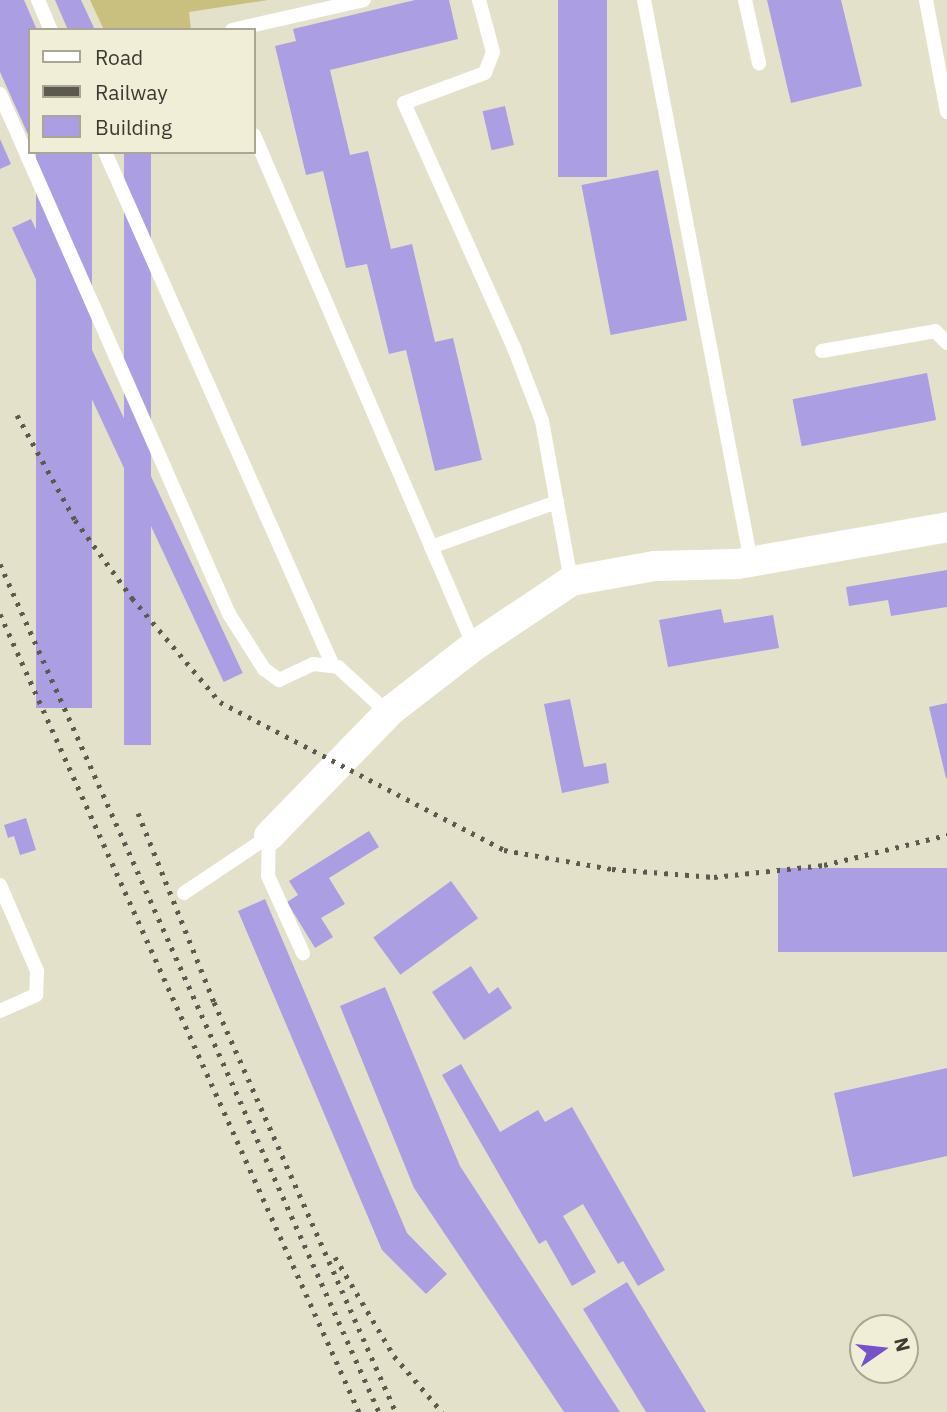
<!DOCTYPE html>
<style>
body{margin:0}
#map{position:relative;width:947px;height:1412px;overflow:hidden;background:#e4e1cb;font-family:"IBM Plex Sans",sans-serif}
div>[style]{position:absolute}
.green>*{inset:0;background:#c9bf7f}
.building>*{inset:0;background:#ab9ee3;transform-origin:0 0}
.service>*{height:14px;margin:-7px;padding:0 7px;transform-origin:7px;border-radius:7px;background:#fff}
.minor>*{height:30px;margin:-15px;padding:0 15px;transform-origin:15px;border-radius:15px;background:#fff}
.rail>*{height:5px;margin-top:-2.5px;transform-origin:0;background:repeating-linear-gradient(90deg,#5c5a4f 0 3.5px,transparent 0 10.5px)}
span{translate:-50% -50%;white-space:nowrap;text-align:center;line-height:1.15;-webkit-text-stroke:7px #f1eed8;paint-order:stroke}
.legend{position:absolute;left:28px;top:28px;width:228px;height:126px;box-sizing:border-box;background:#f1eed8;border:2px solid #a9a696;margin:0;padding:9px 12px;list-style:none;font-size:21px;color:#3c3b32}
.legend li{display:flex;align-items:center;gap:14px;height:35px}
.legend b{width:35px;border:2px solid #a9a696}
.north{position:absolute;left:849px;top:1314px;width:70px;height:70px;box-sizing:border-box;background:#f1eed8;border:2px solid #a9a696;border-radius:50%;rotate:76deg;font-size:19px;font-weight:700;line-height:28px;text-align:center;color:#3c3b32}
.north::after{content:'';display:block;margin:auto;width:24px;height:32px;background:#7552cb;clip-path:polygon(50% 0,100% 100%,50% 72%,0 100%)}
</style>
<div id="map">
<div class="green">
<i style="clip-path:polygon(90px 0,268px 0,189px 12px,191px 30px,104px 30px)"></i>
</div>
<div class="building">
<i style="clip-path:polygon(0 0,24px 0,37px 30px,30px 30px,30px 139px,0 72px)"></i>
<i style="clip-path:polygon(55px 0,81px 0,95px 30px,68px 30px)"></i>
<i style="clip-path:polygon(415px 0,449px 0,458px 39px,330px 70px,350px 155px,368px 151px,391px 249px,412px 244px,435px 342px,453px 338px,482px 460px,435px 471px,406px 350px,389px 354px,367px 264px,346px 268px,323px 171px,306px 175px,275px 46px,296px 41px,293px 29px)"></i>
<i style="left:558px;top:0;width:49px;height:177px"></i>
<i style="clip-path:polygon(767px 0,841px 0,862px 86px,791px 103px)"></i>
<i style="left:505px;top:106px;width:40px;height:23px;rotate:77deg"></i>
<i style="clip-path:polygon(0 139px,11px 164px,0 169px)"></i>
<i style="left:36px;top:152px;width:56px;height:556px"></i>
<i style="left:124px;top:152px;width:27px;height:593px"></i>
<i style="left:658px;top:170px;width:153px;height:78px;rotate:79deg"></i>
<i style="left:31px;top:219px;width:501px;height:21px;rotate:65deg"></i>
<i style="left:927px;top:373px;width:48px;height:137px;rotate:79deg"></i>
<i style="clip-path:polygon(947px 570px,947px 607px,891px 616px,888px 600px,849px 606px,846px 587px)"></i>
<i style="clip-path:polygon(721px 609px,724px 623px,773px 615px,779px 648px,668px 667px,659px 620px)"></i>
<i style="clip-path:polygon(570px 699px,584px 767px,606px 763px,609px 783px,562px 793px,544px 704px)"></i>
<i style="clip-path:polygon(947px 703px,947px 778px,946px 778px,929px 707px)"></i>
<i style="clip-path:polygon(26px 818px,36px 850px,20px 855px,14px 836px,8px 838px,4px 825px)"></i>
<i style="clip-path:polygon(369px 831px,379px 847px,329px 878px,345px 904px,321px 918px,333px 937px,315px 948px,287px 902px,298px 895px,289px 881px)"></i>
<i style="left:947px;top:868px;width:84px;height:169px;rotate:90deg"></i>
<i style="left:451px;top:881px;width:46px;height:96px;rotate:54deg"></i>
<i style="clip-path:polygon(265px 899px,407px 1233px,447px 1274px,426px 1294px,382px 1250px,238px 911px)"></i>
<i style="clip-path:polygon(471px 966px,489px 994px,498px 987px,512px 1008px,464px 1040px,432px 992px)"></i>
<i style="clip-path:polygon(385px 987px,460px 1166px,620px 1412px,564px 1412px,414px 1188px,340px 1006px)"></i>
<i style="clip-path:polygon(461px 1064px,500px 1132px,538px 1110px,545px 1122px,572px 1107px,665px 1270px,638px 1286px,623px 1261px,618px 1264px,583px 1204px,563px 1216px,596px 1272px,572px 1286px,546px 1240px,539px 1244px,442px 1075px)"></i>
<i style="clip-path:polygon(947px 1068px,947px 1156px,853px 1177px,834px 1093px)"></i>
<i style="clip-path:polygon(627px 1282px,706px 1412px,646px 1412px,583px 1309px)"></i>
</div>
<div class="service">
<i style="left:38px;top:0;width:33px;rotate:67deg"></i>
<i style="left:479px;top:0;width:54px;rotate:74.9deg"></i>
<i style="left:493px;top:52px;width:22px;rotate:111deg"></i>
<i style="left:485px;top:73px;width:86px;rotate:159.7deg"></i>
<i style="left:404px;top:103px;width:269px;rotate:65.8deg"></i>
<i style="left:514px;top:348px;width:78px;rotate:69deg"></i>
<i style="left:542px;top:421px;width:163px;rotate:79.7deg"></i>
<i style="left:644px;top:0;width:572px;rotate:79.22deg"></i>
<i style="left:745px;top:0;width:65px;rotate:77.5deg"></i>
<i style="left:926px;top:0;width:114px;rotate:79.4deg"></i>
<i style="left:232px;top:30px;width:135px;rotate:-12.8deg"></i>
<i style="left:0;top:94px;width:568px;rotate:66.23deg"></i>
<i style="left:229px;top:614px;width:65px;rotate:57.5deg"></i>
<i style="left:264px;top:669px;width:19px;rotate:36deg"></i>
<i style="left:279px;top:680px;width:38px;rotate:-25deg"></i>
<i style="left:314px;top:664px;width:24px;rotate:7deg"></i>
<i style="left:338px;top:667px;width:68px;rotate:42.6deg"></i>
<i style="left:254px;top:135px;width:556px;rotate:66.71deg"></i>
<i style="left:105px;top:152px;width:562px;rotate:66.08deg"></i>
<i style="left:822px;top:351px;width:115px;rotate:-10deg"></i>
<i style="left:935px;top:331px;width:17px;rotate:45deg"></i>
<i style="left:431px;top:547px;width:134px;rotate:-19.7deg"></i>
<i style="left:269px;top:836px;width:40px;rotate:91.4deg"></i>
<i style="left:268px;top:876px;width:85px;rotate:65.6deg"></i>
<i style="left:0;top:885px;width:94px;rotate:66.7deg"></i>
<i style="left:37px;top:971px;width:24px;rotate:92deg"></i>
<i style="left:36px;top:995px;width:39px;rotate:156deg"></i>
<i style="left:184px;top:893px;width:102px;rotate:-33.8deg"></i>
</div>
<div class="minor">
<i style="left:269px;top:836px;width:174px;rotate:-45.9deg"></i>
<i style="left:390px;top:711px;width:106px;rotate:-37.7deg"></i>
<i style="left:474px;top:646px;width:117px;rotate:-33.8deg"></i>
<i style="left:571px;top:581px;width:85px;rotate:-10.1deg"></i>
<i style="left:655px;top:566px;width:83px;rotate:-1.4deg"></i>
<i style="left:738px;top:564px;width:212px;rotate:-10deg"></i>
</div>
<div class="rail">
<i style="left:17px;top:415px;width:120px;rotate:61.1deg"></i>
<i style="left:75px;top:520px;width:97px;rotate:53.8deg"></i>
<i style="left:132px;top:598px;width:136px;rotate:49.8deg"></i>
<i style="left:220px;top:702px;width:320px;rotate:27.5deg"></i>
<i style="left:504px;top:850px;width:110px;rotate:10deg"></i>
<i style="left:612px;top:869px;width:102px;rotate:4.5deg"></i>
<i style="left:714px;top:877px;width:111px;rotate:-6.2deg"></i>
<i style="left:824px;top:865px;width:127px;rotate:-13.7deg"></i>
<i style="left:0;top:564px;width:929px;rotate:65.92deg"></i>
<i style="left:0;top:614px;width:875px;rotate:65.78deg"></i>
<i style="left:138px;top:813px;width:204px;rotate:68.1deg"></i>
<i style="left:214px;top:1002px;width:449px;rotate:66.1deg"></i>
<i style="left:335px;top:1257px;width:115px;rotate:59.2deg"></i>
<i style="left:394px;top:1356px;width:74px;rotate:49.4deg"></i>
</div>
<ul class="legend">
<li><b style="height:9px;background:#fff"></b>Road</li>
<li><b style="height:9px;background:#5c5a4f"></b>Railway</li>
<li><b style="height:19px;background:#ab9ee3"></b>Building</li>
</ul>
<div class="north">N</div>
</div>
